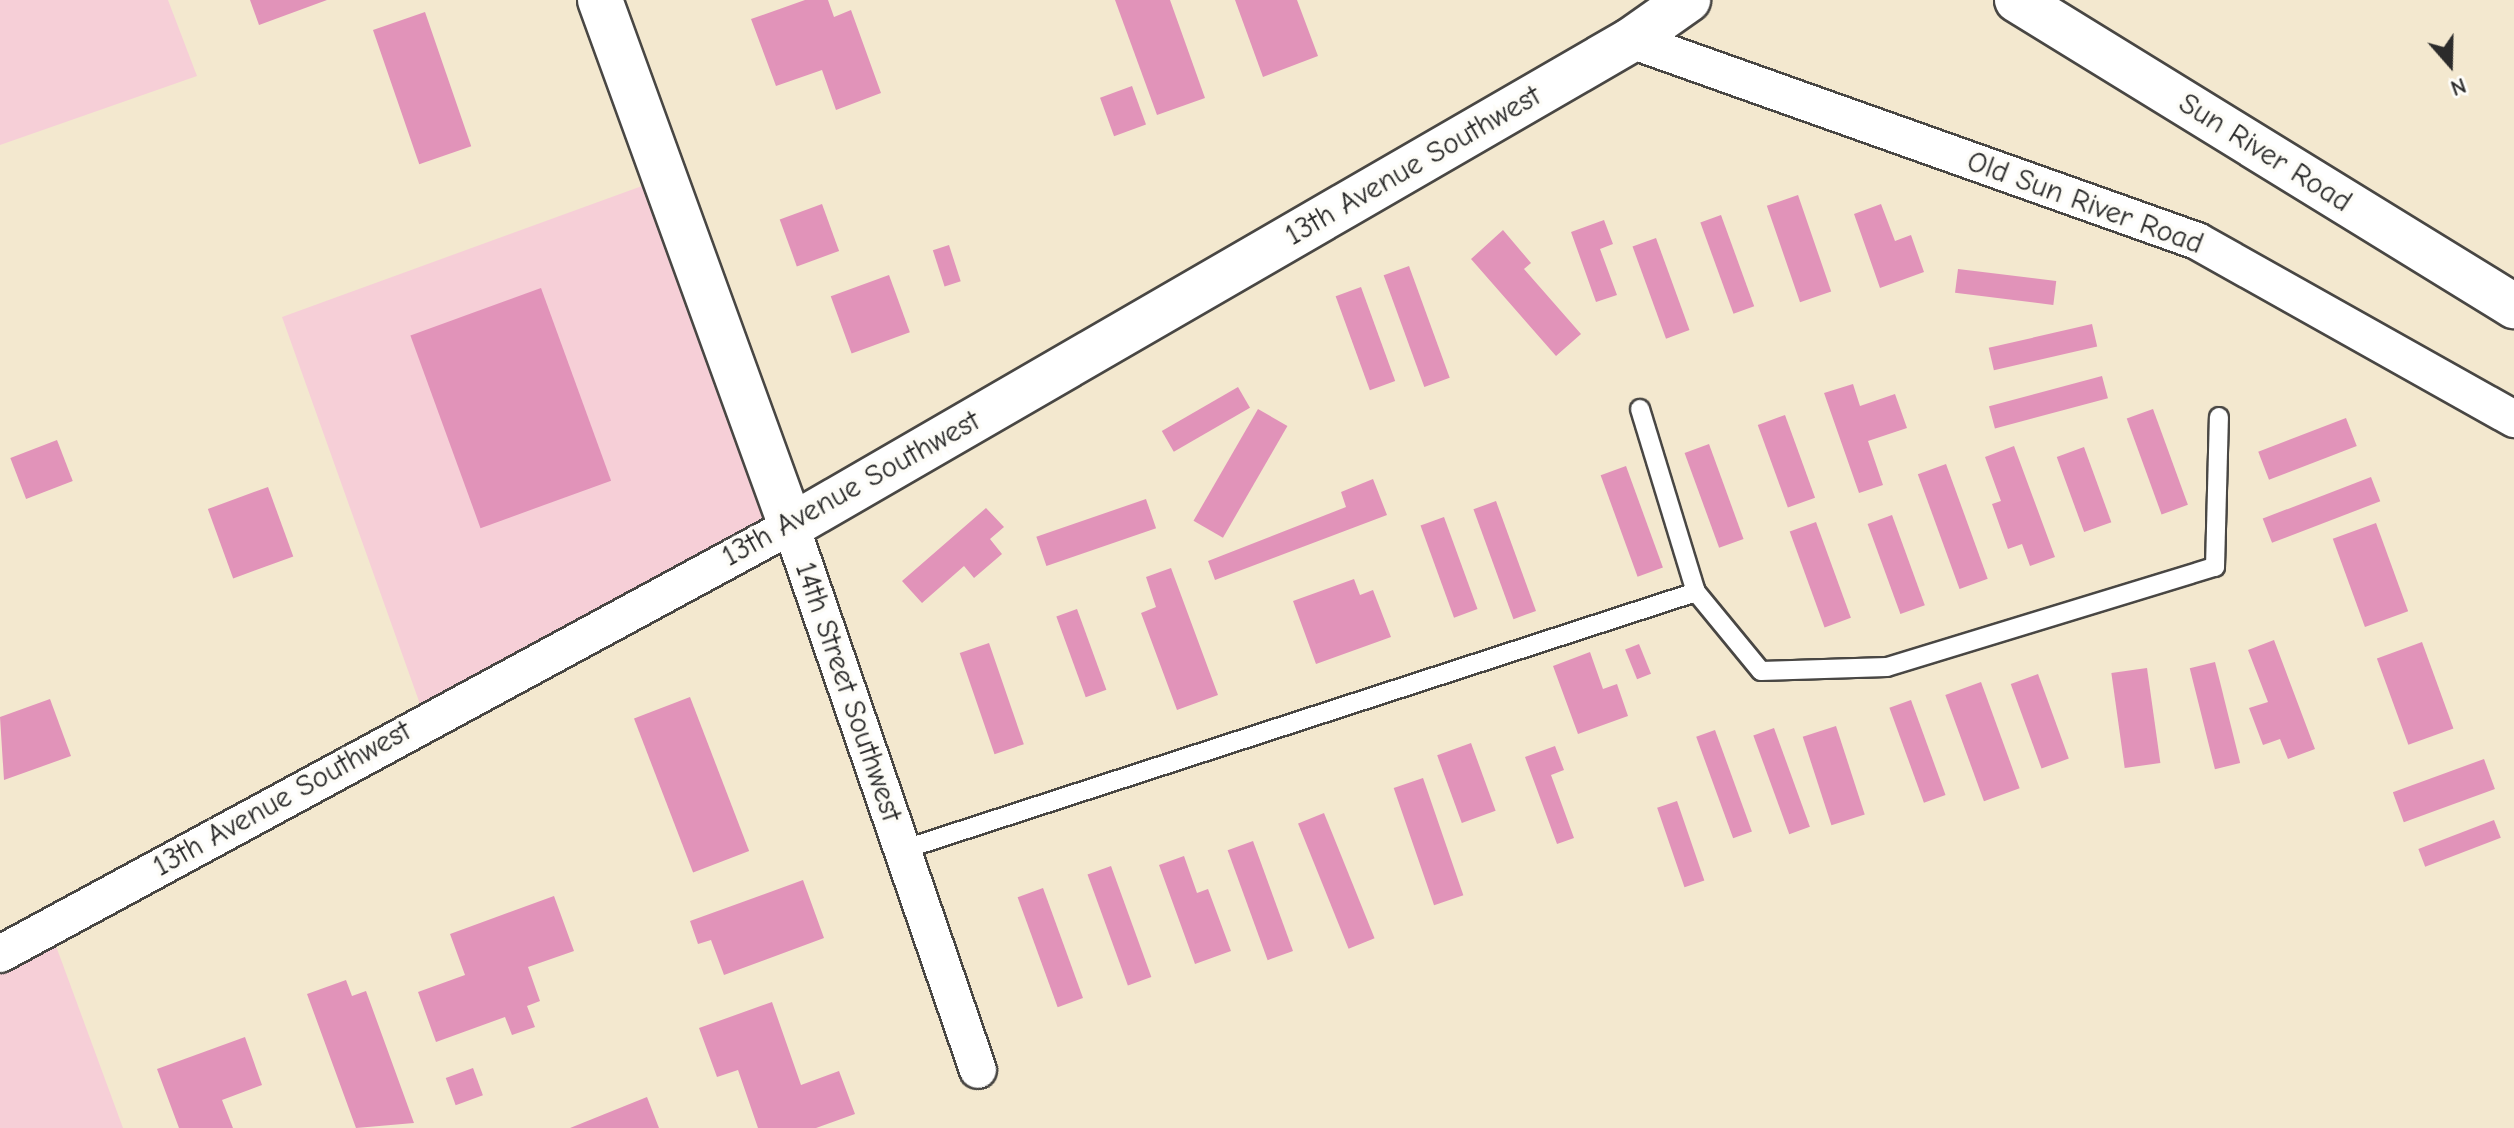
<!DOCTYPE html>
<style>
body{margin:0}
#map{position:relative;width:2514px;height:1128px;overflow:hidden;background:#f3e8cf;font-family:"Comic Neue",sans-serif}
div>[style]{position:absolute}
.built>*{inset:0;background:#f6cfd7}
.building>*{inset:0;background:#e193b9;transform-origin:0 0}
.roads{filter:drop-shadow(2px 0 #494744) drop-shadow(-2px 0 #494744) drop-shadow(0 2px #494744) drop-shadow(0 -2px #494744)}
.service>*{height:18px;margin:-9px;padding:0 9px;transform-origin:9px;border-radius:9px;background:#fff}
.minor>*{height:36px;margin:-18px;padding:0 18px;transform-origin:18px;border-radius:18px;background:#fff}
.tertiary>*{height:44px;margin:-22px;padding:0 22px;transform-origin:22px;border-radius:22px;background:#fff}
span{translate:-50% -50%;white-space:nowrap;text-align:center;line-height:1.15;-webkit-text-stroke:7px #fdfcf7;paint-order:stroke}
.street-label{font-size:30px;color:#2b2b2b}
.north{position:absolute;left:2410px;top:24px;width:80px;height:80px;-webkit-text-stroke:6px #fdfcf7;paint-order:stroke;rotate:160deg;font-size:22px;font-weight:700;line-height:32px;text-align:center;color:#2b2b2b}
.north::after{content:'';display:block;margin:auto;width:28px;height:36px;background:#2b2b2b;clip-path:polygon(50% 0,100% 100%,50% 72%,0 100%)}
</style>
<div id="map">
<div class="built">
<i style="clip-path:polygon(0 0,168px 0,197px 76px,0 145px)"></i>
<i style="clip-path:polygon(664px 178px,791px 526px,426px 721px,282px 317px)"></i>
<i style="clip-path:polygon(49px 927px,123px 1128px,0 1128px,0 954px)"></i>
</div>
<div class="building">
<i style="clip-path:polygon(250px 0,327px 0,259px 25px)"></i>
<i style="clip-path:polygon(805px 0,828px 0,834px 17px,851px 10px,881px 93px,836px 110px,822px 70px,776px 86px,751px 19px)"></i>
<i style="clip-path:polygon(1115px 0,1170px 0,1205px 98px,1157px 115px)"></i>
<i style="clip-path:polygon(1235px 0,1297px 0,1318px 56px,1263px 77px)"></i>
<i style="left:425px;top:12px;width:142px;height:55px;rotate:71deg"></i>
<i style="left:1132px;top:86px;width:41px;height:34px;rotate:70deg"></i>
<i style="left:1798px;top:195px;width:102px;height:33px;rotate:71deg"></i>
<i style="left:822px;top:204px;width:50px;height:45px;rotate:70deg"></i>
<i style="clip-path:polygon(1881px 204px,1895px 241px,1911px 235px,1924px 272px,1880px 288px,1854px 214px)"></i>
<i style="left:1721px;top:215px;width:97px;height:22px;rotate:70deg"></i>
<i style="clip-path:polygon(1604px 220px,1613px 244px,1600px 249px,1617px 295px,1596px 302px,1571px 232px)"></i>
<i style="clip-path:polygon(1503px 230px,1531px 263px,1524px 269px,1581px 334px,1556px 356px,1471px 259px)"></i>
<i style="left:1656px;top:238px;width:98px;height:25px;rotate:70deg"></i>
<i style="left:949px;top:245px;width:38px;height:17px;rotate:72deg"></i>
<i style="left:1409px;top:266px;width:119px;height:27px;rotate:70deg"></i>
<i style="left:1958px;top:269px;width:99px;height:24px;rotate:7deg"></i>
<i style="left:889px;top:275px;width:61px;height:62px;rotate:70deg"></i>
<i style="left:1361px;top:287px;width:100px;height:27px;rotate:70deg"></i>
<i style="left:541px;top:288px;width:205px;height:139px;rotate:70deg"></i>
<i style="left:2092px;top:324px;width:23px;height:106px;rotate:77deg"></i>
<i style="left:2102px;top:376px;width:23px;height:117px;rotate:75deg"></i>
<i style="clip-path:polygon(1853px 384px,1860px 406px,1895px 394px,1907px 428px,1868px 441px,1883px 485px,1859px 493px,1824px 393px)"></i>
<i style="left:1238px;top:387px;width:24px;height:88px;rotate:60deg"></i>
<i style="left:1258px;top:409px;width:34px;height:129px;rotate:30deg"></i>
<i style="left:2153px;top:409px;width:102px;height:28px;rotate:70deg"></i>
<i style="left:1785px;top:415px;width:88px;height:29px;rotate:70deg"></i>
<i style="left:2346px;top:418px;width:30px;height:94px;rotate:69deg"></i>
<i style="left:57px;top:440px;width:44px;height:50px;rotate:69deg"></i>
<i style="left:1709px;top:444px;width:101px;height:26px;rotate:70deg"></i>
<i style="clip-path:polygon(2014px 446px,2055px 557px,2030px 566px,2022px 544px,2008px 549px,1992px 504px,2001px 501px,1985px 457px)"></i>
<i style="left:2084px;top:447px;width:80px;height:29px;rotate:70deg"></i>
<i style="left:1946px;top:464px;width:122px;height:30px;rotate:70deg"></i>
<i style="left:1626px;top:466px;width:108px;height:27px;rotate:70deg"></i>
<i style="left:2371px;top:477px;width:26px;height:116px;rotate:69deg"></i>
<i style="clip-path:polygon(1373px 479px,1387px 515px,1215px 580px,1208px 561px,1346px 507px,1341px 492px)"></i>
<i style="left:268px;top:487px;width:74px;height:64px;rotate:70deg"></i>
<i style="left:1146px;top:499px;width:31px;height:116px;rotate:71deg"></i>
<i style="left:1496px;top:501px;width:117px;height:24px;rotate:70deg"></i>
<i style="clip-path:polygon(986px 508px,1004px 527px,990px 539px,1002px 554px,974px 578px,964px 566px,922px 603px,902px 581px)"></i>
<i style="left:1892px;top:515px;width:96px;height:26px;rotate:70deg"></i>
<i style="left:1444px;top:517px;width:98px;height:25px;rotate:70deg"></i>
<i style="left:1816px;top:522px;width:102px;height:28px;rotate:70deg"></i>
<i style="left:2376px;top:523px;width:94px;height:46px;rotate:70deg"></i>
<i style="clip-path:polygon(1171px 568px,1218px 695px,1177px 710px,1141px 613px,1156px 607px,1146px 577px)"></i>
<i style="clip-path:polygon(1354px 579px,1360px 595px,1373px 590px,1391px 637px,1316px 664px,1293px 601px)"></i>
<i style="left:1077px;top:609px;width:86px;height:22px;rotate:70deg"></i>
<i style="clip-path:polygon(2274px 640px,2315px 749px,2288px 759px,2280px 739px,2263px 745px,2249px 708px,2268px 702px,2248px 650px)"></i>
<i style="left:2422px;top:642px;width:92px;height:48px;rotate:70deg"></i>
<i style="left:989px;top:643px;width:107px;height:31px;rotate:71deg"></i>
<i style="left:1639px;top:644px;width:32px;height:15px;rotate:68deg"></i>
<i style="clip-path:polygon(1590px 652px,1603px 689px,1617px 684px,1628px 716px,1578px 734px,1553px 666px)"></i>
<i style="left:2215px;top:662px;width:104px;height:26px;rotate:76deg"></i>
<i style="left:2147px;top:668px;width:96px;height:36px;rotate:82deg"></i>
<i style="left:2038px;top:674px;width:90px;height:29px;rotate:70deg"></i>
<i style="left:1981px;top:682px;width:113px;height:38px;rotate:70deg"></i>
<i style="left:690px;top:697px;width:165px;height:60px;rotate:69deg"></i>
<i style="clip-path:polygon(50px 699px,71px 756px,4px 780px,0 717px)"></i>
<i style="left:1911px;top:700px;width:101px;height:23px;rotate:70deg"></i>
<i style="left:1836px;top:726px;width:93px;height:35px;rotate:72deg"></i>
<i style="left:1774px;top:728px;width:105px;height:22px;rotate:70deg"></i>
<i style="left:1715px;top:730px;width:108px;height:20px;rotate:70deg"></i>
<i style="left:1471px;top:743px;width:72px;height:36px;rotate:70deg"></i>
<i style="clip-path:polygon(1555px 746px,1564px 770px,1551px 775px,1574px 838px,1557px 844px,1525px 757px)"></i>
<i style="left:2484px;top:759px;width:32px;height:97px;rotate:70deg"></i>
<i style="left:1423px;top:778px;width:124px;height:31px;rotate:71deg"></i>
<i style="left:1677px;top:801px;width:84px;height:21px;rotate:71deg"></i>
<i style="left:1324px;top:813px;width:135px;height:28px;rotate:68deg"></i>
<i style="left:2494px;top:820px;width:19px;height:81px;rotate:69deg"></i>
<i style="left:1253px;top:841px;width:117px;height:27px;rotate:70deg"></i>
<i style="clip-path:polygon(1184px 856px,1197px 893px,1208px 889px,1231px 951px,1195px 964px,1159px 865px)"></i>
<i style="left:1111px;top:866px;width:118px;height:25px;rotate:70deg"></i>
<i style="clip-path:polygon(803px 880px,824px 938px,724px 975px,711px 940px,698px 944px,690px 921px)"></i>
<i style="left:1043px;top:888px;width:117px;height:27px;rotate:70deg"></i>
<i style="clip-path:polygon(554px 896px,574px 951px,528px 967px,540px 1001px,527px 1006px,535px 1027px,512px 1035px,505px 1017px,436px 1042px,418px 992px,465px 975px,450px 934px)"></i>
<i style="clip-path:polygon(346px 980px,352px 996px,366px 991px,414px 1123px,356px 1128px,307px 994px)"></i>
<i style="clip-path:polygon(772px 1002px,801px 1085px,839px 1071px,855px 1114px,816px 1128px,758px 1128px,738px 1070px,717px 1077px,699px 1028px)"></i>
<i style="clip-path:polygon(245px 1037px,262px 1085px,222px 1100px,233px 1128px,179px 1128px,157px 1069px)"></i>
<i style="left:473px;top:1068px;width:29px;height:29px;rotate:70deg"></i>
<i style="clip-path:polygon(647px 1097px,659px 1128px,570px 1128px)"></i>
</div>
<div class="roads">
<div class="service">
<i style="left:1640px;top:409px;width:191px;rotate:73deg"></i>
<i style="left:902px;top:850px;width:835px;rotate:-18deg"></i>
<i style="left:1696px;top:592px;width:102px;rotate:50.6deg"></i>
<i style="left:1761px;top:671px;width:126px;rotate:-1.8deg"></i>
<i style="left:1887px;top:667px;width:343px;rotate:-17deg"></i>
<i style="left:2215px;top:567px;width:150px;rotate:-88.5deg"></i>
</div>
<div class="minor">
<i style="left:1631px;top:40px;width:601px;rotate:19.55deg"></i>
<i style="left:2197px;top:241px;width:364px;rotate:29.3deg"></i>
<i style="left:0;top:954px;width:899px;rotate:-28.42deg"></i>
<i style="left:791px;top:526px;width:575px;rotate:71.03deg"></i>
</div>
<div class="tertiary">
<i style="left:600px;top:0;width:560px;rotate:70.04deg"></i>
<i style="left:791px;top:526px;width:970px;rotate:-30.05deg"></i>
<i style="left:1631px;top:40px;width:70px;rotate:-35.1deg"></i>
<i style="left:2017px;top:0;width:584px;rotate:31.62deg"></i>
</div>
</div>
<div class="street-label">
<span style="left:2265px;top:153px;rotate:32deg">Sun River Road</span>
<span style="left:1413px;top:166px;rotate:-30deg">13th Avenue Southwest</span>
<span style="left:2085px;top:203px;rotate:20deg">Old Sun River Road</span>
<span style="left:851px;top:489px;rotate:-29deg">13th Avenue Southwest</span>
<span style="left:848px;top:692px;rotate:71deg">14th Street Southwest</span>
<span style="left:282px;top:799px;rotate:-29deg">13th Avenue Southwest</span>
</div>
<div class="north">N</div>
</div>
